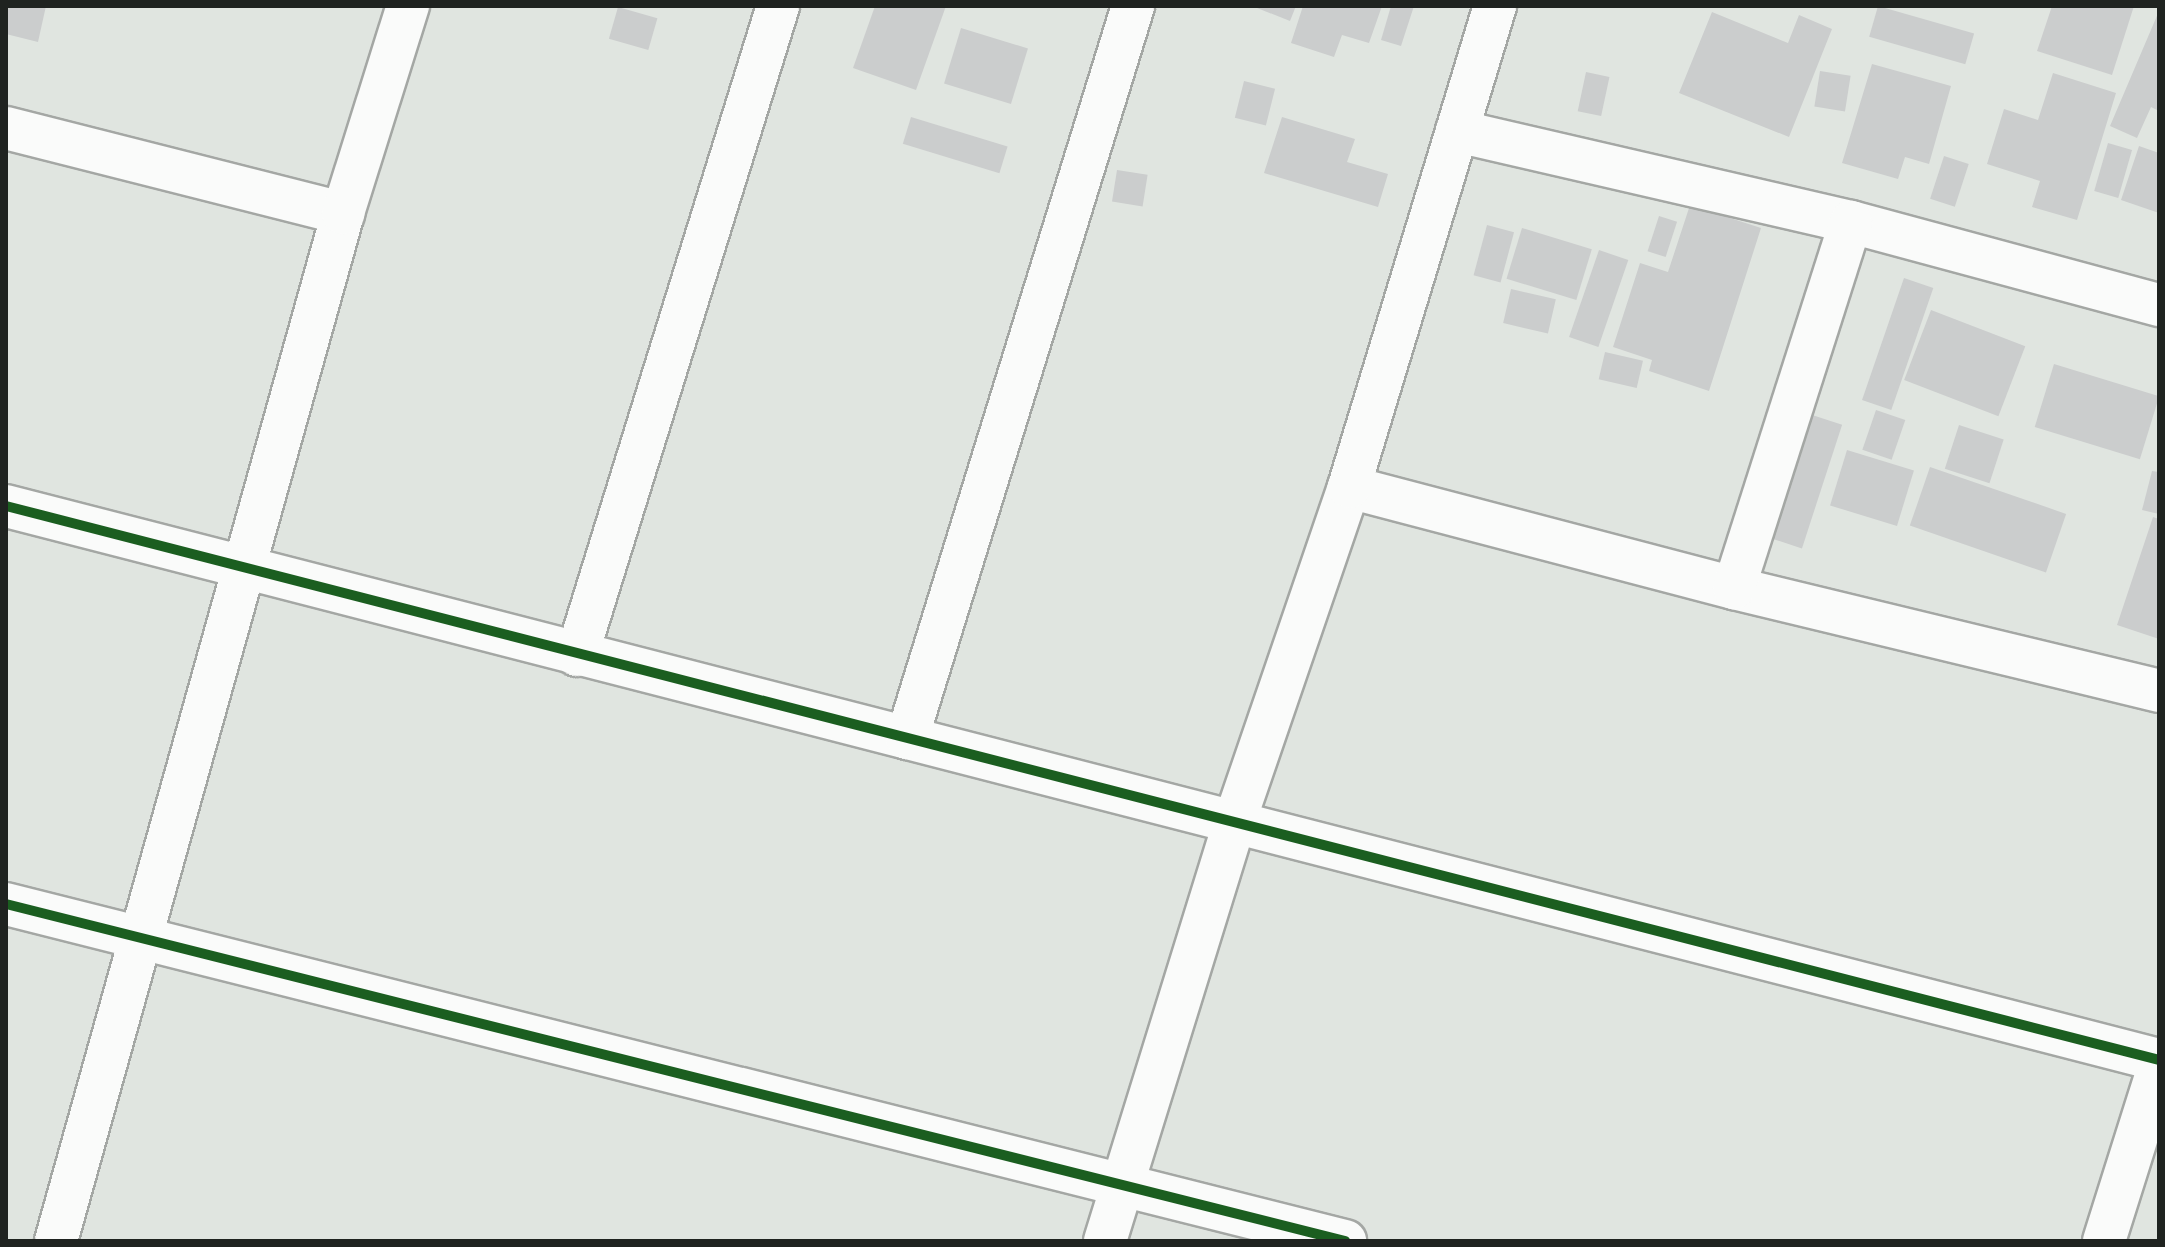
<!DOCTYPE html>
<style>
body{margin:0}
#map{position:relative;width:2165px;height:1247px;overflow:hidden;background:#e0e5e0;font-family:"Asap Condensed",sans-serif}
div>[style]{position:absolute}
.building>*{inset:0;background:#cbcdcd;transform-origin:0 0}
.roads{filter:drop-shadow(2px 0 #a4a7a4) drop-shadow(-2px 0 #a4a7a4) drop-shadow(0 2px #a4a7a4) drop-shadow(0 -2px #a4a7a4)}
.minor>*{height:42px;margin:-21px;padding:0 21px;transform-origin:21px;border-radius:21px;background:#fafbfa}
.cycleway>*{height:10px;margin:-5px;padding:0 5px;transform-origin:5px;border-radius:5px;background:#1b5e20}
span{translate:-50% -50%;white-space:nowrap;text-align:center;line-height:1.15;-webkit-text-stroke:7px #ebf4eb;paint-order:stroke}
.frame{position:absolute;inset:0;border:8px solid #1f2320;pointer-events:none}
</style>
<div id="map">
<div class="building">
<i style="clip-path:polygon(6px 6px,46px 6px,38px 42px,6px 34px)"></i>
<i style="clip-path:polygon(875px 6px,946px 6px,916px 90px,853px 68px)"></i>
<i style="clip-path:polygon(1252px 6px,1296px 6px,1290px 21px)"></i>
<i style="clip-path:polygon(1303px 6px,1382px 6px,1369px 43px,1342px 35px,1334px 57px,1291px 43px)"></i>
<i style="clip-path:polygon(1391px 6px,1414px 6px,1401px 46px,1381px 40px)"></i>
<i style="left:1878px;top:6px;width:100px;height:32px;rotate:16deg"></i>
<i style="clip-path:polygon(2052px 6px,2134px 6px,2112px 75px,2037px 51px)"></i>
<i style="left:618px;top:7px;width:41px;height:33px;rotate:16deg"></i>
<i style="clip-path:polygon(2159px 11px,2159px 111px,2151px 107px,2137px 138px,2110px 126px)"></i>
<i style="clip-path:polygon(1712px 12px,1788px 43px,1799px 15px,1832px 29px,1789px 137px,1679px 93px)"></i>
<i style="left:961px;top:28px;width:70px;height:58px;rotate:17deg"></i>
<i style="clip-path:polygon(1872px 64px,1951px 86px,1929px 164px,1905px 157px,1898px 179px,1842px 163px)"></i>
<i style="left:1820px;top:71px;width:31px;height:36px;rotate:9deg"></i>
<i style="left:1586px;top:72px;width:24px;height:40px;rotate:12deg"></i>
<i style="clip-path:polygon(2053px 73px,2116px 93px,2077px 220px,2032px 207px,2040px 181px,1987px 164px,2004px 109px,2038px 120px)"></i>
<i style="left:1244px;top:81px;width:32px;height:38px;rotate:14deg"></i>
<i style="left:911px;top:117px;width:101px;height:28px;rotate:17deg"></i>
<i style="clip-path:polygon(1282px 117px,1355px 139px,1347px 162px,1388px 174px,1378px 207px,1264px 173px)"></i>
<i style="left:2108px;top:143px;width:25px;height:50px;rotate:16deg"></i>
<i style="clip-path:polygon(2139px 146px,2159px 153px,2159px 213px,2121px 200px)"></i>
<i style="left:1944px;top:156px;width:26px;height:45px;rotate:18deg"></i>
<i style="left:1117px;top:170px;width:31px;height:32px;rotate:9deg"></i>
<i style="clip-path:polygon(1690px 205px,1761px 228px,1709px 391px,1649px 371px,1652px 360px,1613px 347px,1640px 263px,1668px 272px)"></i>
<i style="left:1659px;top:216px;width:19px;height:37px;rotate:18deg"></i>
<i style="left:1487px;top:225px;width:28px;height:52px;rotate:15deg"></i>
<i style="left:1522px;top:228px;width:73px;height:53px;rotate:17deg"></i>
<i style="left:1599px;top:250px;width:31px;height:92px;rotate:19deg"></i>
<i style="left:1904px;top:278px;width:31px;height:129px;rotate:19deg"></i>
<i style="left:1511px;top:289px;width:46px;height:35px;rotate:13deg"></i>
<i style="left:1931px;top:310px;width:101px;height:75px;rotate:21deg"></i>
<i style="left:1605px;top:352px;width:39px;height:28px;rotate:13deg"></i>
<i style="left:2054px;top:364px;width:110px;height:66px;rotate:17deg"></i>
<i style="left:1876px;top:410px;width:31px;height:42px;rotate:19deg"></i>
<i style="left:1806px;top:413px;width:38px;height:130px;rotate:18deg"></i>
<i style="left:1959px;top:425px;width:47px;height:46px;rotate:18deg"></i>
<i style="left:1847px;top:450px;width:70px;height:58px;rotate:17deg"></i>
<i style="left:1930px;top:467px;width:144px;height:62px;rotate:19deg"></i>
<i style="clip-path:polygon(2152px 471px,2159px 472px,2159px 514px,2142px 510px)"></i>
<i style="clip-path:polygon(2153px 517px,2159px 519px,2159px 639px,2117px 625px)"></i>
</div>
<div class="roads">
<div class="minor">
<i style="left:6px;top:128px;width:348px;rotate:14.2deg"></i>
<i style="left:1457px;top:131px;width:404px;rotate:13deg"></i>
<i style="left:1851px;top:222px;width:319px;rotate:15.1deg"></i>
<i style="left:1349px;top:487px;width:398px;rotate:14.7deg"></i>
<i style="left:1734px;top:588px;width:437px;rotate:13.6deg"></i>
<i style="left:6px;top:506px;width:2223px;rotate:14.43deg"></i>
<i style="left:1734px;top:588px;width:384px;rotate:-72.3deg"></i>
<i style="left:577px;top:655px;width:679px;rotate:-72.79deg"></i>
<i style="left:907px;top:738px;width:766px;rotate:-72.84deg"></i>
<i style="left:6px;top:904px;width:1381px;rotate:14.13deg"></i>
<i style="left:56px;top:1241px;width:1067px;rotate:-74.4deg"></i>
<i style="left:343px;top:213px;width:217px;rotate:-72.6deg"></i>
<i style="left:1105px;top:1241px;width:437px;rotate:-72.8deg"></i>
<i style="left:1234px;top:823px;width:355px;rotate:-71.1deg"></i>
<i style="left:1349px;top:487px;width:503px;rotate:-73.12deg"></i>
<i style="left:2104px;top:1241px;width:182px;rotate:-72.5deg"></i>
</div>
</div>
<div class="cycleway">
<i style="left:6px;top:506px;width:2223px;rotate:14.43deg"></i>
<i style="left:6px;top:904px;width:1381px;rotate:14.13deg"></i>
</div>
<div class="frame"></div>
</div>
